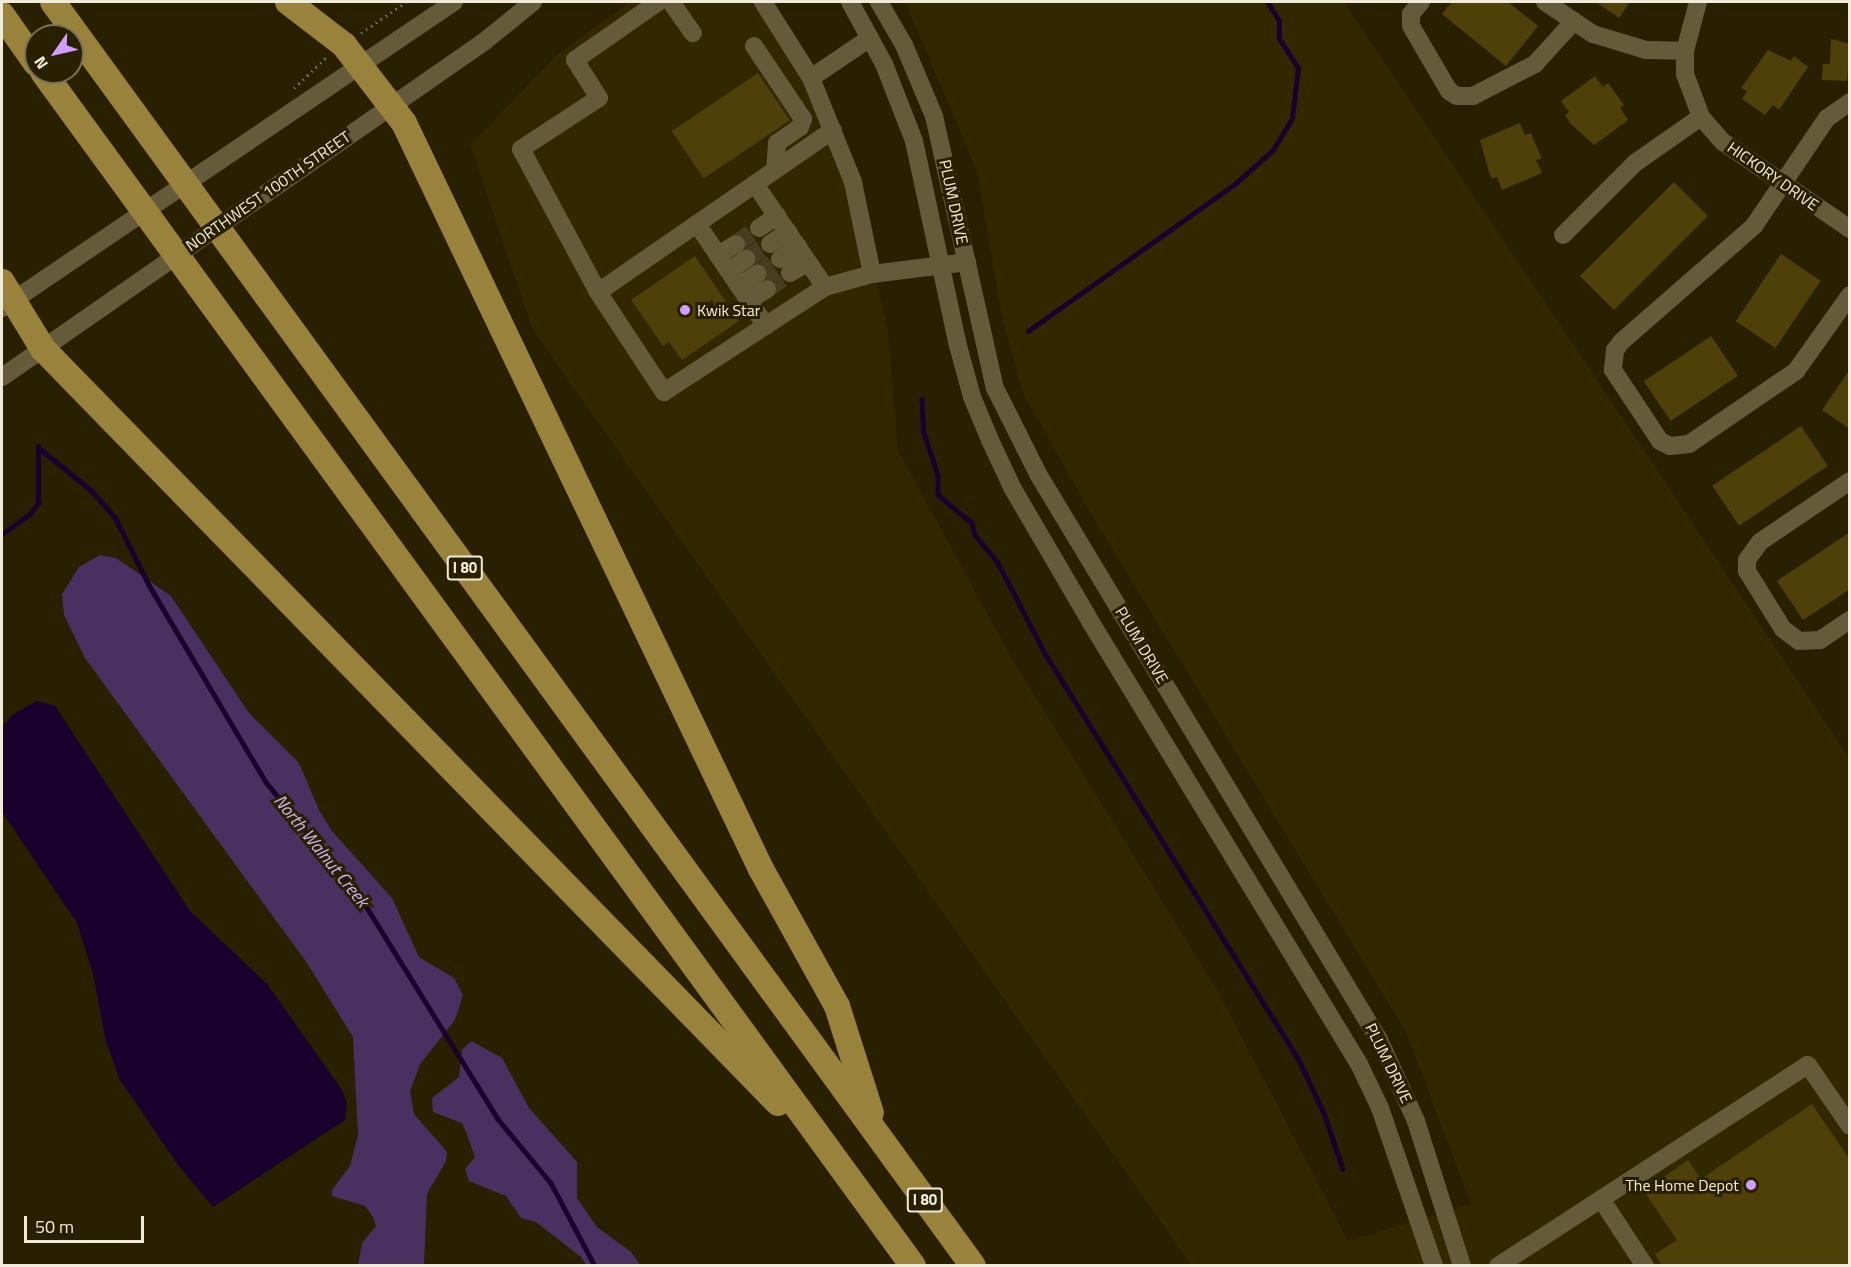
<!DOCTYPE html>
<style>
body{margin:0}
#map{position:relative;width:1851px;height:1267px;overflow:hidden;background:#292001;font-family:"Titillium Web",sans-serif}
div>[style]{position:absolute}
.built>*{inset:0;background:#332700}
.green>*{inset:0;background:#4a3061}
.water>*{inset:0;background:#1a002d}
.stream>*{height:4.5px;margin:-2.25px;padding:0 2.25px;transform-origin:2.25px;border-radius:2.25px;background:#1a002d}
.building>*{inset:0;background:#4f4009;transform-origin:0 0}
.minor-tunnel>*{height:18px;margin-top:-9px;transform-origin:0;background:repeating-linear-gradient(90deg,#473e21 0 18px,transparent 0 27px)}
.path>*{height:3px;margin-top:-1.5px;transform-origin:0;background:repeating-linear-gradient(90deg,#776f55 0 1.5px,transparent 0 6px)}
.minor>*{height:18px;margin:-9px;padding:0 9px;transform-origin:9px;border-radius:9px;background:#655b3b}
.highway>*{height:26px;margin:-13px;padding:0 13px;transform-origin:13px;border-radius:13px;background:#99823b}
.dots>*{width:16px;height:16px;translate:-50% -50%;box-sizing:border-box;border:3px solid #292001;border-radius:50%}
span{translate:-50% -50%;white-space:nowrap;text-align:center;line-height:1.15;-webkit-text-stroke:6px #292001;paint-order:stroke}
.shield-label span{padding:2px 4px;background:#292001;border:2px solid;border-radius:4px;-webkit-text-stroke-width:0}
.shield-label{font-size:15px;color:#f1ebd9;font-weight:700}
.street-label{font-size:16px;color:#f1ebd9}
.poi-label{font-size:16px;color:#f1ebd9}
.left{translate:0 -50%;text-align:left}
.right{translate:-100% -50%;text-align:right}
.water-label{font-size:18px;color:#d5b5f6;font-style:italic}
.frame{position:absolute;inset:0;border:3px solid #f1ebd9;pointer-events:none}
.north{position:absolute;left:24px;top:24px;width:60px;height:60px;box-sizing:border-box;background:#292001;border:2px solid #797157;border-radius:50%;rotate:236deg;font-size:16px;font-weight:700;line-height:24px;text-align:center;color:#f1ebd9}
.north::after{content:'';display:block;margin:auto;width:21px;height:27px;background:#cf9eff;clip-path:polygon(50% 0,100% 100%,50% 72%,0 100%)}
.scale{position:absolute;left:24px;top:1216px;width:120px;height:27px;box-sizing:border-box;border:3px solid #f1ebd9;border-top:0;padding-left:8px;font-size:18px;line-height:21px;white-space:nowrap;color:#f1ebd9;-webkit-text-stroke:4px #292001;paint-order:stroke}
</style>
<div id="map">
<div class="built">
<i style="clip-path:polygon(630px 2px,772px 2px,841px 130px,888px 331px,898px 450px,1012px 659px,1219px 993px,1348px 1241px,1471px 1204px,1406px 1032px,1090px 512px,1023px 393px,1002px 318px,977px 171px,905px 2px,1344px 2px,1849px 757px,1849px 1265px,1191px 1265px,533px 330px,470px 145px,557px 55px)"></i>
</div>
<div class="green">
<i style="clip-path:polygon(100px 555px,116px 558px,171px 596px,249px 713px,299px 763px,319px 810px,332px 831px,392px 898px,419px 957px,454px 978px,463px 995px,455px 1020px,420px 1064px,410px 1091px,414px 1114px,447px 1152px,446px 1161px,427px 1194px,424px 1265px,358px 1265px,362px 1243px,376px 1226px,373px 1217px,365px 1206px,332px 1196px,332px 1190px,350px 1166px,358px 1135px,353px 1037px,307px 963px,85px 658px,64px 615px,62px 594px,79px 567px)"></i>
<i style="clip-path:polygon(471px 1041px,502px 1058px,529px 1108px,577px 1162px,577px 1198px,597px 1227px,631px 1252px,640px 1265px,586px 1265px,581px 1257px,536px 1222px,521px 1218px,506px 1196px,469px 1181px,465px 1169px,475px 1157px,466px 1132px,462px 1123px,433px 1112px,432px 1098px,459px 1077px,462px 1050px)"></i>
</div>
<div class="water">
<i style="clip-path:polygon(37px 701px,55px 706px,190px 911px,268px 985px,342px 1090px,347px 1104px,345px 1120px,213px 1207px,178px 1165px,120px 1080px,106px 1042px,93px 974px,77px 923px,2px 812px,2px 727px,13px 714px)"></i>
</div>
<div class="stream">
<i style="left:1028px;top:331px;width:254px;rotate:-35.4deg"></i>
<i style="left:1235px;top:184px;width:51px;rotate:-41.8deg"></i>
<i style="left:1273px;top:150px;width:37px;rotate:-59deg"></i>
<i style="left:1292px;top:118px;width:50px;rotate:-83.2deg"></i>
<i style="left:1298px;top:68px;width:35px;rotate:-123deg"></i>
<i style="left:1279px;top:39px;width:18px;rotate:-90deg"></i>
<i style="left:1279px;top:21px;width:22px;rotate:-122deg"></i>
<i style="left:922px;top:399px;width:34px;rotate:87deg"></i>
<i style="left:924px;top:433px;width:44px;rotate:71.6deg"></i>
<i style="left:938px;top:475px;width:20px;rotate:90deg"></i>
<i style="left:938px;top:495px;width:44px;rotate:39.5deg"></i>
<i style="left:972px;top:523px;width:12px;rotate:76deg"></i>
<i style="left:975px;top:535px;width:34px;rotate:50deg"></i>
<i style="left:997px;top:561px;width:106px;rotate:62.5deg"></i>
<i style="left:1046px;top:655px;width:475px;rotate:58deg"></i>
<i style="left:1298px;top:1058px;width:61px;rotate:64.7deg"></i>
<i style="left:1324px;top:1113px;width:59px;rotate:71.3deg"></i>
<i style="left:38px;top:447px;width:70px;rotate:39.2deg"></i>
<i style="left:92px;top:491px;width:35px;rotate:49deg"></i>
<i style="left:115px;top:517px;width:76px;rotate:63.4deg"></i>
<i style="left:149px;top:585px;width:229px;rotate:59.3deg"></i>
<i style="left:266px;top:782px;width:159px;rotate:51.1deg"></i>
<i style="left:366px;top:906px;width:251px;rotate:58.2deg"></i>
<i style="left:498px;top:1119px;width:83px;rotate:50.4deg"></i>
<i style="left:551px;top:1183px;width:94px;rotate:62.1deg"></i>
<i style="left:2px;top:534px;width:34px;rotate:-36deg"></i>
<i style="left:30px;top:514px;width:14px;rotate:-54deg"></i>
<i style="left:38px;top:503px;width:56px;rotate:-90deg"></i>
</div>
<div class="building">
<i style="clip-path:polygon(1452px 2px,1508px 2px,1538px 26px,1506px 66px,1442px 14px)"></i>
<i style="clip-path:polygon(1596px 2px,1630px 2px,1619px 18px)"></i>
<i style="clip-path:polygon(1831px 39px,1850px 44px,1847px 81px,1822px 80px,1823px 64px,1830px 64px)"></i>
<i style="clip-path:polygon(1768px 50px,1791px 61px,1794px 56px,1808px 67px,1779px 110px,1773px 105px,1765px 115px,1742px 99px,1747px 91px,1741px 88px)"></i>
<i style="left:758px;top:73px;width:57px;height:104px;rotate:56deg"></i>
<i style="clip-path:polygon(1595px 76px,1603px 87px,1608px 83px,1624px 105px,1620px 108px,1628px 120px,1594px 145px,1570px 123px,1565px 115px,1569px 112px,1561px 101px)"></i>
<i style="clip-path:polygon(1520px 123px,1525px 135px,1531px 133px,1538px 150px,1542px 158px,1536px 160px,1542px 173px,1502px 190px,1497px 177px,1492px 179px,1489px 172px,1480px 140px)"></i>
<i style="left:1674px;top:182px;width:48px;height:133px;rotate:45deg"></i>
<i style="left:1781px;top:254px;width:48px;height:81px;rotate:34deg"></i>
<i style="clip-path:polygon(695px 256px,739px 321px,682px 360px,669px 342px,663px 346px,631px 300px)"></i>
<i style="left:1711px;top:336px;width:48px;height:81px;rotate:56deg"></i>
<i style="clip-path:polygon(1850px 369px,1850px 429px,1822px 410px)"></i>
<i style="left:1801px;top:426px;width:48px;height:107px;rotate:56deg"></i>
<i style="clip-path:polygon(1850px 532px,1850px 589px,1803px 620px,1777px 581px)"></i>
<i style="clip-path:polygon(1812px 1104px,1850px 1160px,1850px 1266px,1662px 1266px,1655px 1254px,1677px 1240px,1644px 1191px,1688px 1160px,1701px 1179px)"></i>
</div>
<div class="minor-tunnel">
<i style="left:736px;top:244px;width:28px;rotate:-35deg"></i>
<i style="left:746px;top:259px;width:28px;rotate:-32deg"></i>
<i style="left:757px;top:274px;width:27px;rotate:-33deg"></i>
<i style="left:767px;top:289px;width:28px;rotate:-35deg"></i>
</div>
<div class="path">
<i style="left:361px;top:33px;width:55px;rotate:-34.6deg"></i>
<i style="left:294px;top:88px;width:47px;rotate:-43.3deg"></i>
</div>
<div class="minor">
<i style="left:671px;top:2px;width:38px;rotate:55deg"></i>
<i style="left:763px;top:2px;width:90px;rotate:57.7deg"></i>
<i style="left:850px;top:2px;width:71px;rotate:61.3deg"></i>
<i style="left:884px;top:64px;width:83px;rotate:68.7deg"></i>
<i style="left:914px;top:141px;width:206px;rotate:77.9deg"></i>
<i style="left:957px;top:342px;width:57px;rotate:74.7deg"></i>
<i style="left:972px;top:397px;width:47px;rotate:67.3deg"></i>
<i style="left:990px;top:440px;width:54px;rotate:64.9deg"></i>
<i style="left:1013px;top:489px;width:153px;rotate:59.7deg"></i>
<i style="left:1090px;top:621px;width:518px;rotate:58.73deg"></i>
<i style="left:1359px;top:1064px;width:49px;rotate:64.5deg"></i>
<i style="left:1380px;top:1108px;width:167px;rotate:71.1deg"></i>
<i style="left:879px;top:2px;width:50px;rotate:59.8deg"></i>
<i style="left:904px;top:45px;width:77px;rotate:67.1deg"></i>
<i style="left:934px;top:116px;width:279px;rotate:77.4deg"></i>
<i style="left:995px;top:388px;width:96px;rotate:63.4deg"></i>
<i style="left:1038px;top:474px;width:661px;rotate:58.93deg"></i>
<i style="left:1379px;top:1040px;width:89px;rotate:65.4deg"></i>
<i style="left:1416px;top:1121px;width:152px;rotate:72.4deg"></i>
<i style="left:1421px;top:2px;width:16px;rotate:130deg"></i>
<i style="left:1411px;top:14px;width:12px;rotate:90deg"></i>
<i style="left:1411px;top:26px;width:75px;rotate:59.7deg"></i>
<i style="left:1449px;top:91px;width:9px;rotate:32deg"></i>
<i style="left:1457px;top:96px;width:16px"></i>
<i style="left:1473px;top:96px;width:70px;rotate:-27.3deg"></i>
<i style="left:1535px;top:64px;width:58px;rotate:-47.8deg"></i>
<i style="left:1545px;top:2px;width:58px;rotate:33.7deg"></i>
<i style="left:1593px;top:34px;width:55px;rotate:16.8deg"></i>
<i style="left:1646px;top:50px;width:39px;rotate:1deg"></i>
<i style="left:1698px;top:2px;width:51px;rotate:104.9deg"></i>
<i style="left:1685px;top:51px;width:23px;rotate:90deg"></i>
<i style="left:1685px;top:74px;width:46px;rotate:69.6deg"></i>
<i style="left:1701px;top:117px;width:33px;rotate:49deg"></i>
<i style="left:1723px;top:142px;width:154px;rotate:34.4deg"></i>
<i style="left:870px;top:38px;width:71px;rotate:145.9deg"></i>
<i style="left:811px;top:78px;width:112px;rotate:68deg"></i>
<i style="left:853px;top:182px;width:94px;rotate:78.3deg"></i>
<i style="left:872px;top:274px;width:96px;rotate:-7.2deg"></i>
<i style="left:754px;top:46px;width:88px;rotate:56.1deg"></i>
<i style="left:803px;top:119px;width:9px;rotate:111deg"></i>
<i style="left:800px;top:127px;width:28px;rotate:145deg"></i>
<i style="left:777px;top:143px;width:26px;rotate:94deg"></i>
<i style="left:1850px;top:102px;width:28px;rotate:145deg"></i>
<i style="left:1827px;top:118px;width:130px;rotate:124.1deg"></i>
<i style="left:1754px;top:226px;width:175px;rotate:138.9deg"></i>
<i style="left:1622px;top:341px;width:11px;rotate:128deg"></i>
<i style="left:1615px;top:350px;width:20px;rotate:96deg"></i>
<i style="left:1613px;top:370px;width:85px;rotate:56.5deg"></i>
<i style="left:1660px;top:441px;width:11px;rotate:27deg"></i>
<i style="left:1670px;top:446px;width:19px;rotate:-6deg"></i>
<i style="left:1689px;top:444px;width:130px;rotate:-34.3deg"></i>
<i style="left:1796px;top:371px;width:93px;rotate:-54.6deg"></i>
<i style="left:833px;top:130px;width:285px;rotate:145.4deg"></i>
<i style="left:598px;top:292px;width:120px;rotate:56.6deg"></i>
<i style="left:664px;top:392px;width:192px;rotate:-33.1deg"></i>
<i style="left:825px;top:287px;width:49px;rotate:-15.5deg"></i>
<i style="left:755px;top:184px;width:125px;rotate:55.8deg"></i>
<i style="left:697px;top:224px;width:123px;rotate:55.9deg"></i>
<i style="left:759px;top:228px;width:22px;rotate:-34deg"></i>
<i style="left:1563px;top:235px;width:102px;rotate:-45deg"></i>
<i style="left:1635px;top:163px;width:80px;rotate:-34.9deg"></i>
<i style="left:770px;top:244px;width:22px;rotate:-34deg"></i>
<i style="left:718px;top:255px;width:21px;rotate:-31deg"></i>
<i style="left:780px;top:259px;width:22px;rotate:-34deg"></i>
<i style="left:729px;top:271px;width:21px;rotate:-35deg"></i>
<i style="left:790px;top:273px;width:21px;rotate:-31deg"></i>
<i style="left:739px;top:286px;width:22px;rotate:-34deg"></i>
<i style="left:598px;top:292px;width:162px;rotate:-118.3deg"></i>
<i style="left:521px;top:149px;width:93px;rotate:-33.2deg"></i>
<i style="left:599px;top:98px;width:45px;rotate:-122.3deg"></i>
<i style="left:575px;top:60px;width:101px;rotate:-34.9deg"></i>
<i style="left:749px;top:300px;width:21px;rotate:-31deg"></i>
<i style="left:2px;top:308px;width:546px;rotate:-34.1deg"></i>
<i style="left:2px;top:377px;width:588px;rotate:-34.82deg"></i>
<i style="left:485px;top:41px;width:62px;rotate:-39.1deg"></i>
<i style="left:1850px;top:481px;width:109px;rotate:145.9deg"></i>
<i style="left:1760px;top:542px;width:22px;rotate:126deg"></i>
<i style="left:1747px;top:560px;width:11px;rotate:90deg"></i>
<i style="left:1747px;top:571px;width:68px;rotate:58.2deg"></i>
<i style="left:1783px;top:629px;width:20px;rotate:37deg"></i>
<i style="left:1799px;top:641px;width:21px;rotate:-3deg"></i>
<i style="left:1820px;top:640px;width:36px;rotate:-34deg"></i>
<i style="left:1601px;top:1199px;width:80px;rotate:56.7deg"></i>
<i style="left:1498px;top:1266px;width:369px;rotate:-33deg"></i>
<i style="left:1808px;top:1065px;width:74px;rotate:55.5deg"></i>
</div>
<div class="highway">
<i style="left:53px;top:2px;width:1563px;rotate:53.95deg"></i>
<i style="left:288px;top:2px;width:71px;rotate:37.5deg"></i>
<i style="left:344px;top:45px;width:98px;rotate:52.4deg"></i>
<i style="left:404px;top:123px;width:827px;rotate:64.43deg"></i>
<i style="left:761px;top:869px;width:157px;rotate:61deg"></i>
<i style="left:837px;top:1006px;width:112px;rotate:72.4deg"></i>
<i style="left:2px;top:15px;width:59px;rotate:54.7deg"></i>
<i style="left:43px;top:72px;width:1477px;rotate:53.92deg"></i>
<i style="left:2px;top:282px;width:79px;rotate:58.5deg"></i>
<i style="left:43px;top:349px;width:1053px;rotate:45.73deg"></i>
</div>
<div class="dots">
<i style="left:685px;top:310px;background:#cf9eff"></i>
<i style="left:1751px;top:1185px;background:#cf9eff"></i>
</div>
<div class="shield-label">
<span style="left:465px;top:568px">I 80</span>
<span style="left:925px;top:1200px">I 80</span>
</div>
<div class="street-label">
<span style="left:1773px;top:176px;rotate:35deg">HICKORY DRIVE</span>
<span style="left:268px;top:191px;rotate:-35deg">NORTHWEST 100TH STREET</span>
<span style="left:954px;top:202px;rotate:78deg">PLUM DRIVE</span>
<span style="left:1142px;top:645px;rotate:59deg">PLUM DRIVE</span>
<span style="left:1389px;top:1063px;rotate:64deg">PLUM DRIVE</span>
</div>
<div class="poi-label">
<span class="left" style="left:697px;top:310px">Kwik Star</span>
<span class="right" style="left:1739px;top:1185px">The Home Depot</span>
</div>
<div class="water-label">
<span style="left:321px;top:851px;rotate:51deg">North Walnut Creek</span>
</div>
<div class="frame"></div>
<div class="north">N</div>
<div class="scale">50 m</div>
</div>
